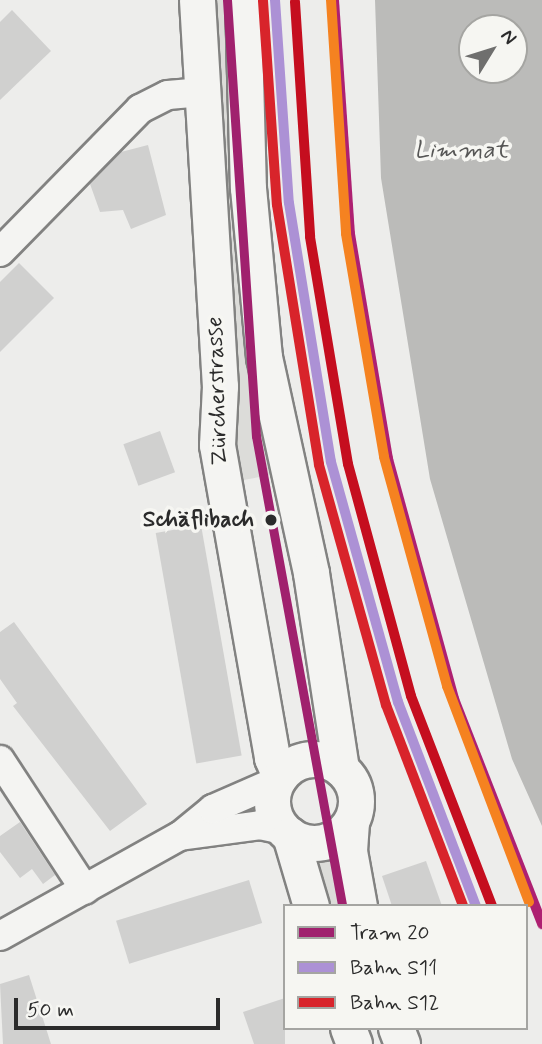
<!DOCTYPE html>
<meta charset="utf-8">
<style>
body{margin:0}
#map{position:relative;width:542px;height:1044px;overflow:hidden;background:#ededeb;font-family:Mynerve,sans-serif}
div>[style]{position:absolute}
.green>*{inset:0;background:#dcdcd9}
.water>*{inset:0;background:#bbbbb9}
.building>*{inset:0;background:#d0d0cf;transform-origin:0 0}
.roads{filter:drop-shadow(2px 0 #828281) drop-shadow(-2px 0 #828281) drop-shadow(0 2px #828281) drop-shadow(0 -2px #828281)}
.minor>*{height:28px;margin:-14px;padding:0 14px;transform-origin:14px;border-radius:14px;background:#f4f4f2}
.major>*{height:35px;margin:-17.5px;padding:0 17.5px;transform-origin:17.5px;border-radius:17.5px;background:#f4f4f2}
.major>.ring{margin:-17.5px;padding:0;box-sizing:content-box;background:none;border:35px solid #f4f4f2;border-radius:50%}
.rail-1>*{height:10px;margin:-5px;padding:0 5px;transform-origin:5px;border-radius:5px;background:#ac91d5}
.rail-2>*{height:10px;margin:-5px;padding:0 5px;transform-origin:5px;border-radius:5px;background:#d8242b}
.rail-3>*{height:10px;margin:-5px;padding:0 5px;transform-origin:5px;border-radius:5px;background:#ae2071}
.rail-4>*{height:10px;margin:-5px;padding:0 5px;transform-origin:5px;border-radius:5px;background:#f58220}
.rail-5>*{height:10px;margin:-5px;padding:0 5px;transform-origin:5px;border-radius:5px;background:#c50e1f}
.tram-1>*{height:9px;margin:-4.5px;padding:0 4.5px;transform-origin:4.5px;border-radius:4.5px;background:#a0216e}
.dots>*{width:19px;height:19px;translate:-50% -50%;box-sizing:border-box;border:4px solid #f6f6f2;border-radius:50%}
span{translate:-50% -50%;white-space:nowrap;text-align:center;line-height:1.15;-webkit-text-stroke:7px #f6f6f2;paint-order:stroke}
.street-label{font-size:23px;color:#2b2b2b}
.stop-label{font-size:23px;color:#2b2b2b;font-weight:700}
.right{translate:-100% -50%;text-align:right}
.water-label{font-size:24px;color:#565655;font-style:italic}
.legend{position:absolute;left:283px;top:904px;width:245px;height:126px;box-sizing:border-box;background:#f6f6f2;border:2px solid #a5a5a2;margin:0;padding:9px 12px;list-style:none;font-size:21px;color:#2b2b2b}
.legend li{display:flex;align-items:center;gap:14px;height:35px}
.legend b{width:35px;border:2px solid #a5a5a2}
.north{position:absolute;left:458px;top:14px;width:70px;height:70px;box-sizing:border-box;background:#f6f6f2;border:2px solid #a5a5a2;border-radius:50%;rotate:52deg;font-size:19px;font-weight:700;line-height:28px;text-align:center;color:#2b2b2b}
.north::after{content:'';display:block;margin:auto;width:24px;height:32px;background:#6f6f6e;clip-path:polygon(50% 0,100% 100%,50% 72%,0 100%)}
.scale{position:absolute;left:14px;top:998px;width:206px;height:32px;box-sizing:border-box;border:4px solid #2b2b2b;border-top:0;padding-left:9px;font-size:21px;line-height:24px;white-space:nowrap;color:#2b2b2b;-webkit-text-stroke:5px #f6f6f2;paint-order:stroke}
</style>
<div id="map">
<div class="green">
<i style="clip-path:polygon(208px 0,235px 0,282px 473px,232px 482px)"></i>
<i style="clip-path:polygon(340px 855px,348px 906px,320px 906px,308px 860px)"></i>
</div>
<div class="water">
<i style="clip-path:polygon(evenodd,375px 0,542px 0,542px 826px,512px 759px,430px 479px,381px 178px,375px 0,472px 28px,514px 28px,514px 70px,472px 70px,472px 28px)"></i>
</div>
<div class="building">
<i style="clip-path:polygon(12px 10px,51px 51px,0 100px,0 22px)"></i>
<i style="clip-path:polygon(148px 145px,166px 215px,131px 229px,123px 210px,100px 212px,90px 184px,121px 152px)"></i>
<i style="clip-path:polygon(19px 263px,54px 298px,0 352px,0 282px)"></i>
<i style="left:160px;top:431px;width:44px;height:39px;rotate:70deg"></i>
<i style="left:201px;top:525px;width:234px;height:46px;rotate:80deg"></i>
<i style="clip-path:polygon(14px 622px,147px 804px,110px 831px,13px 706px,17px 703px,0 679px,0 632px)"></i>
<i style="clip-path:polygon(20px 822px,55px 875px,43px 884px,32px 869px,20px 878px,0 852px,0 836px)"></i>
<i style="clip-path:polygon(426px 861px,442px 906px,392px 906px,382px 876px)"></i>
<i style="left:249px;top:880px;width:45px;height:139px;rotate:73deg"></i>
<i style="clip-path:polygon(29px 975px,51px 1044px,3px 1044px,0 984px)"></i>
<i style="clip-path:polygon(285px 998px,285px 1044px,254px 1044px,243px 1012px)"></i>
</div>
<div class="roads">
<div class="minor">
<i style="left:0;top:252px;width:200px;rotate:-45.6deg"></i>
<i style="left:140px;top:109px;width:31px;rotate:-27deg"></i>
<i style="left:168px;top:95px;width:32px;rotate:-5deg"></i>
<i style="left:0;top:760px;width:155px;rotate:56.8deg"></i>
<i style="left:180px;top:836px;width:81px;rotate:-7.8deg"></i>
<i style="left:260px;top:825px;width:25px;rotate:12deg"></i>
<i style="left:0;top:936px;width:206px;rotate:-29.1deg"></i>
<i style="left:180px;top:836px;width:43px;rotate:-39.3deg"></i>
<i style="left:213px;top:809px;width:70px;rotate:-23.6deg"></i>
</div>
<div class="major">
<i style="left:197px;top:0;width:387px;rotate:86.6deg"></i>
<i style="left:220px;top:386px;width:59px;rotate:92.9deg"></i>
<i style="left:217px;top:445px;width:318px;rotate:80deg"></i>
<i style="left:272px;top:758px;width:20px;rotate:66deg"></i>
<i style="left:243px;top:0;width:188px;rotate:88.5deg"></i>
<i style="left:248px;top:188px;width:170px;rotate:84.6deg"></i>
<i style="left:264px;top:357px;width:221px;rotate:77.7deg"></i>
<i style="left:311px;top:573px;width:198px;rotate:81.3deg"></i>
<i class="ring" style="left:272px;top:759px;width:49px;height:49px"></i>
<i style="left:351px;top:822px;width:29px;rotate:94deg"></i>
<i style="left:349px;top:851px;width:56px;rotate:79.7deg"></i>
<i style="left:290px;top:835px;width:74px;rotate:73.5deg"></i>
<i style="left:348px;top:1028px;width:17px;rotate:69deg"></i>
<i style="left:396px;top:1028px;width:17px;rotate:69deg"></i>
</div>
</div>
<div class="rail-1">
<i style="left:275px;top:0;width:203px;rotate:86.1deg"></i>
<i style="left:289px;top:203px;width:262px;rotate:80.8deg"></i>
<i style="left:331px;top:462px;width:249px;rotate:74.4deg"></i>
<i style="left:398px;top:702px;width:218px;rotate:69.1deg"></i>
</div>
<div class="rail-2">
<i style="left:263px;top:1px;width:204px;rotate:86.1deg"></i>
<i style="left:277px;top:205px;width:263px;rotate:80.8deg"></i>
<i style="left:319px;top:465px;width:249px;rotate:74.4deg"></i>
<i style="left:386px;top:705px;width:215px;rotate:69deg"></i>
</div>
<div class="rail-3">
<i style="left:334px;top:0;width:235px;rotate:86.1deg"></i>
<i style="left:350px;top:234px;width:228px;rotate:80.4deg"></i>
<i style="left:388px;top:459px;width:249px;rotate:74.6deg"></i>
<i style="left:454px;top:699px;width:242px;rotate:68.6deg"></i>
</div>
<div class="rail-4">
<i style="left:331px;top:0;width:234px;rotate:86.3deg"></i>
<i style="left:346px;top:234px;width:226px;rotate:80.3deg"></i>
<i style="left:384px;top:457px;width:238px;rotate:74.6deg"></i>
<i style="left:447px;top:686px;width:231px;rotate:69.2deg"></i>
</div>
<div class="rail-5">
<i style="left:295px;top:2px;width:235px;rotate:86.3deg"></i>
<i style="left:310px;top:237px;width:230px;rotate:80.5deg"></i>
<i style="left:348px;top:464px;width:240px;rotate:74.8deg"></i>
<i style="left:411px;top:696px;width:225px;rotate:68.9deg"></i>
</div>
<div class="tram-1">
<i style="left:227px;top:0;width:437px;rotate:86.2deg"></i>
<i style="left:256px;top:436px;width:478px;rotate:79.6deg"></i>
</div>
<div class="dots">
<i style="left:271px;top:520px;background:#2b2b2b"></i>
</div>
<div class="street-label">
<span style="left:218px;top:391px;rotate:-92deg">Zürcherstrasse</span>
</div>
<div class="stop-label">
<span class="right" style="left:254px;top:520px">Schäflibach</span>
</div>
<div class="water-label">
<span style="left:461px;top:151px">Limmat</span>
</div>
<ul class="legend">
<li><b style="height:9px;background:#a0216e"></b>Tram 20</li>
<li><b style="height:9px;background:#ac91d5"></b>Bahn S11</li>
<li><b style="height:9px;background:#d8242b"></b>Bahn S12</li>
</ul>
<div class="north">N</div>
<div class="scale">50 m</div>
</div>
